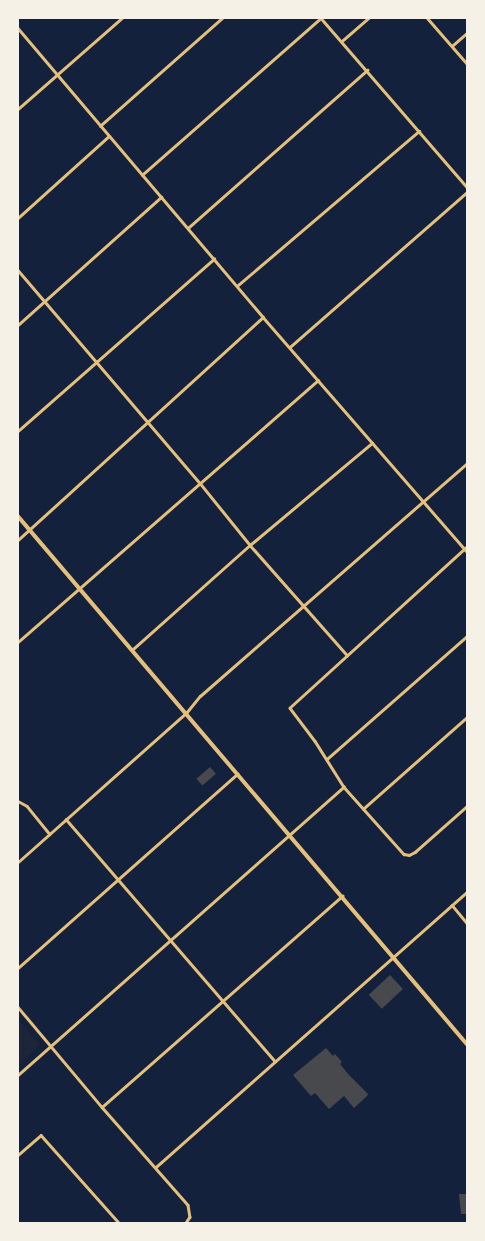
<!DOCTYPE html>
<style>
body{margin:0}
#map{position:relative;width:485px;height:1241px;overflow:hidden;background:#14213d;font-family:Commissioner,sans-serif}
div>[style]{position:absolute}
.green>*{inset:0;background:#1d2539}
.building>*{inset:0;background:#48494c;transform-origin:0 0}
.minor>*{height:2.5px;margin:-1.25px;padding:0 1.25px;transform-origin:1.25px;border-radius:1.25px;background:#e5c07b}
.tertiary>*{height:3px;margin:-1.5px;padding:0 1.5px;transform-origin:1.5px;border-radius:1.5px;background:#e5c07b}
.secondary>*{height:3.5px;margin:-1.75px;padding:0 1.75px;transform-origin:1.75px;border-radius:1.75px;background:#e5c07b}
span{translate:-50% -50%;white-space:nowrap;text-align:center;line-height:1.15;-webkit-text-stroke:3px #f6f1e7;paint-order:stroke}
.frame{position:absolute;inset:0;border:19px solid #f6f1e7;pointer-events:none}
</style>
<div id="map">
<div class="green">
<i style="clip-path:polygon(18px 1019px,40px 1045px,18px 1065px)"></i>
</div>
<div class="building">
<i style="left:210px;top:767px;width:9px;height:18px;rotate:49deg"></i>
<i style="left:390px;top:975px;width:19px;height:29px;rotate:47deg"></i>
<i style="clip-path:polygon(326px 1048px,333px 1056px,335px 1054px,342px 1062px,340px 1064px,349px 1075px,368px 1094px,367px 1096px,354px 1108px,344px 1096px,329px 1109px,315px 1093px,311px 1096px,293px 1075px)"></i>
<i style="clip-path:polygon(459px 1194px,467px 1194px,467px 1214px,461px 1214px)"></i>
</div>
<div class="minor">
<i style="left:321px;top:18px;width:223px;rotate:49.2deg"></i>
<i style="left:18px;top:28px;width:379px;rotate:49.7deg"></i>
<i style="left:263px;top:317px;width:311px;rotate:49deg"></i>
<i style="left:342px;top:41px;width:35px;rotate:-41deg"></i>
<i style="left:452px;top:46px;width:20px;rotate:-41deg"></i>
<i style="left:18px;top:109px;width:138px;rotate:-41.2deg"></i>
<i style="left:100px;top:126px;width:163px;rotate:-41.5deg"></i>
<i style="left:142px;top:175px;width:238px;rotate:-41.3deg"></i>
<i style="left:18px;top:218px;width:122px;rotate:-42deg"></i>
<i style="left:188px;top:228px;width:239px;rotate:-41.4deg"></i>
<i style="left:18px;top:270px;width:280px;rotate:49.5deg"></i>
<i style="left:200px;top:483px;width:80px;rotate:51.1deg"></i>
<i style="left:250px;top:545px;width:147px;rotate:48.6deg"></i>
<i style="left:237px;top:286px;width:239px;rotate:-40.4deg"></i>
<i style="left:18px;top:325px;width:192px;rotate:-41.8deg"></i>
<i style="left:290px;top:347px;width:235px;rotate:-41.2deg"></i>
<i style="left:18px;top:431px;width:261px;rotate:-41.3deg"></i>
<i style="left:18px;top:540px;width:331px;rotate:-42.3deg"></i>
<i style="left:467px;top:547px;width:239px;rotate:137.7deg"></i>
<i style="left:290px;top:708px;width:41px;rotate:52.9deg"></i>
<i style="left:315px;top:741px;width:54px;rotate:57.8deg"></i>
<i style="left:344px;top:787px;width:90px;rotate:48.2deg"></i>
<i style="left:404px;top:854px;width:5px;rotate:11deg"></i>
<i style="left:409px;top:855px;width:7px;rotate:-27deg"></i>
<i style="left:415px;top:852px;width:69px;rotate:-41.5deg"></i>
<i style="left:18px;top:642px;width:398px;rotate:-41.1deg"></i>
<i style="left:132px;top:650px;width:158px;rotate:-41.7deg"></i>
<i style="left:250px;top:545px;width:159px;rotate:-39.9deg"></i>
<i style="left:327px;top:759px;width:186px;rotate:-41.3deg"></i>
<i style="left:18px;top:801px;width:10px;rotate:29deg"></i>
<i style="left:27px;top:806px;width:36px;rotate:51deg"></i>
<i style="left:363px;top:809px;width:139px;rotate:-41.5deg"></i>
<i style="left:66px;top:819px;width:320px;rotate:49.2deg"></i>
<i style="left:452px;top:905px;width:23px;rotate:50deg"></i>
<i style="left:18px;top:968px;width:293px;rotate:-41.5deg"></i>
<i style="left:18px;top:1007px;width:131px;rotate:50deg"></i>
<i style="left:102px;top:1107px;width:130px;rotate:48.7deg"></i>
<i style="left:188px;top:1205px;width:12px;rotate:81deg"></i>
<i style="left:190px;top:1217px;width:7px;rotate:124deg"></i>
<i style="left:18px;top:1075px;width:435px;rotate:-41.5deg"></i>
<i style="left:102px;top:1107px;width:320px;rotate:-41.3deg"></i>
<i style="left:18px;top:1155px;width:30px;rotate:-41deg"></i>
<i style="left:41px;top:1135px;width:118px;rotate:48.4deg"></i>
<i style="left:156px;top:1167px;width:415px;rotate:-41.5deg"></i>
</div>
<div class="tertiary">
<i style="left:427px;top:18px;width:61px;rotate:49deg"></i>
<i style="left:18px;top:862px;width:225px;rotate:-41.6deg"></i>
<i style="left:186px;top:713px;width:22px;rotate:-51deg"></i>
<i style="left:200px;top:696px;width:354px;rotate:-41.1deg"></i>
</div>
<div class="secondary">
<i style="left:18px;top:516px;width:693px;rotate:49.62deg"></i>
</div>
<div class="frame"></div>
</div>
